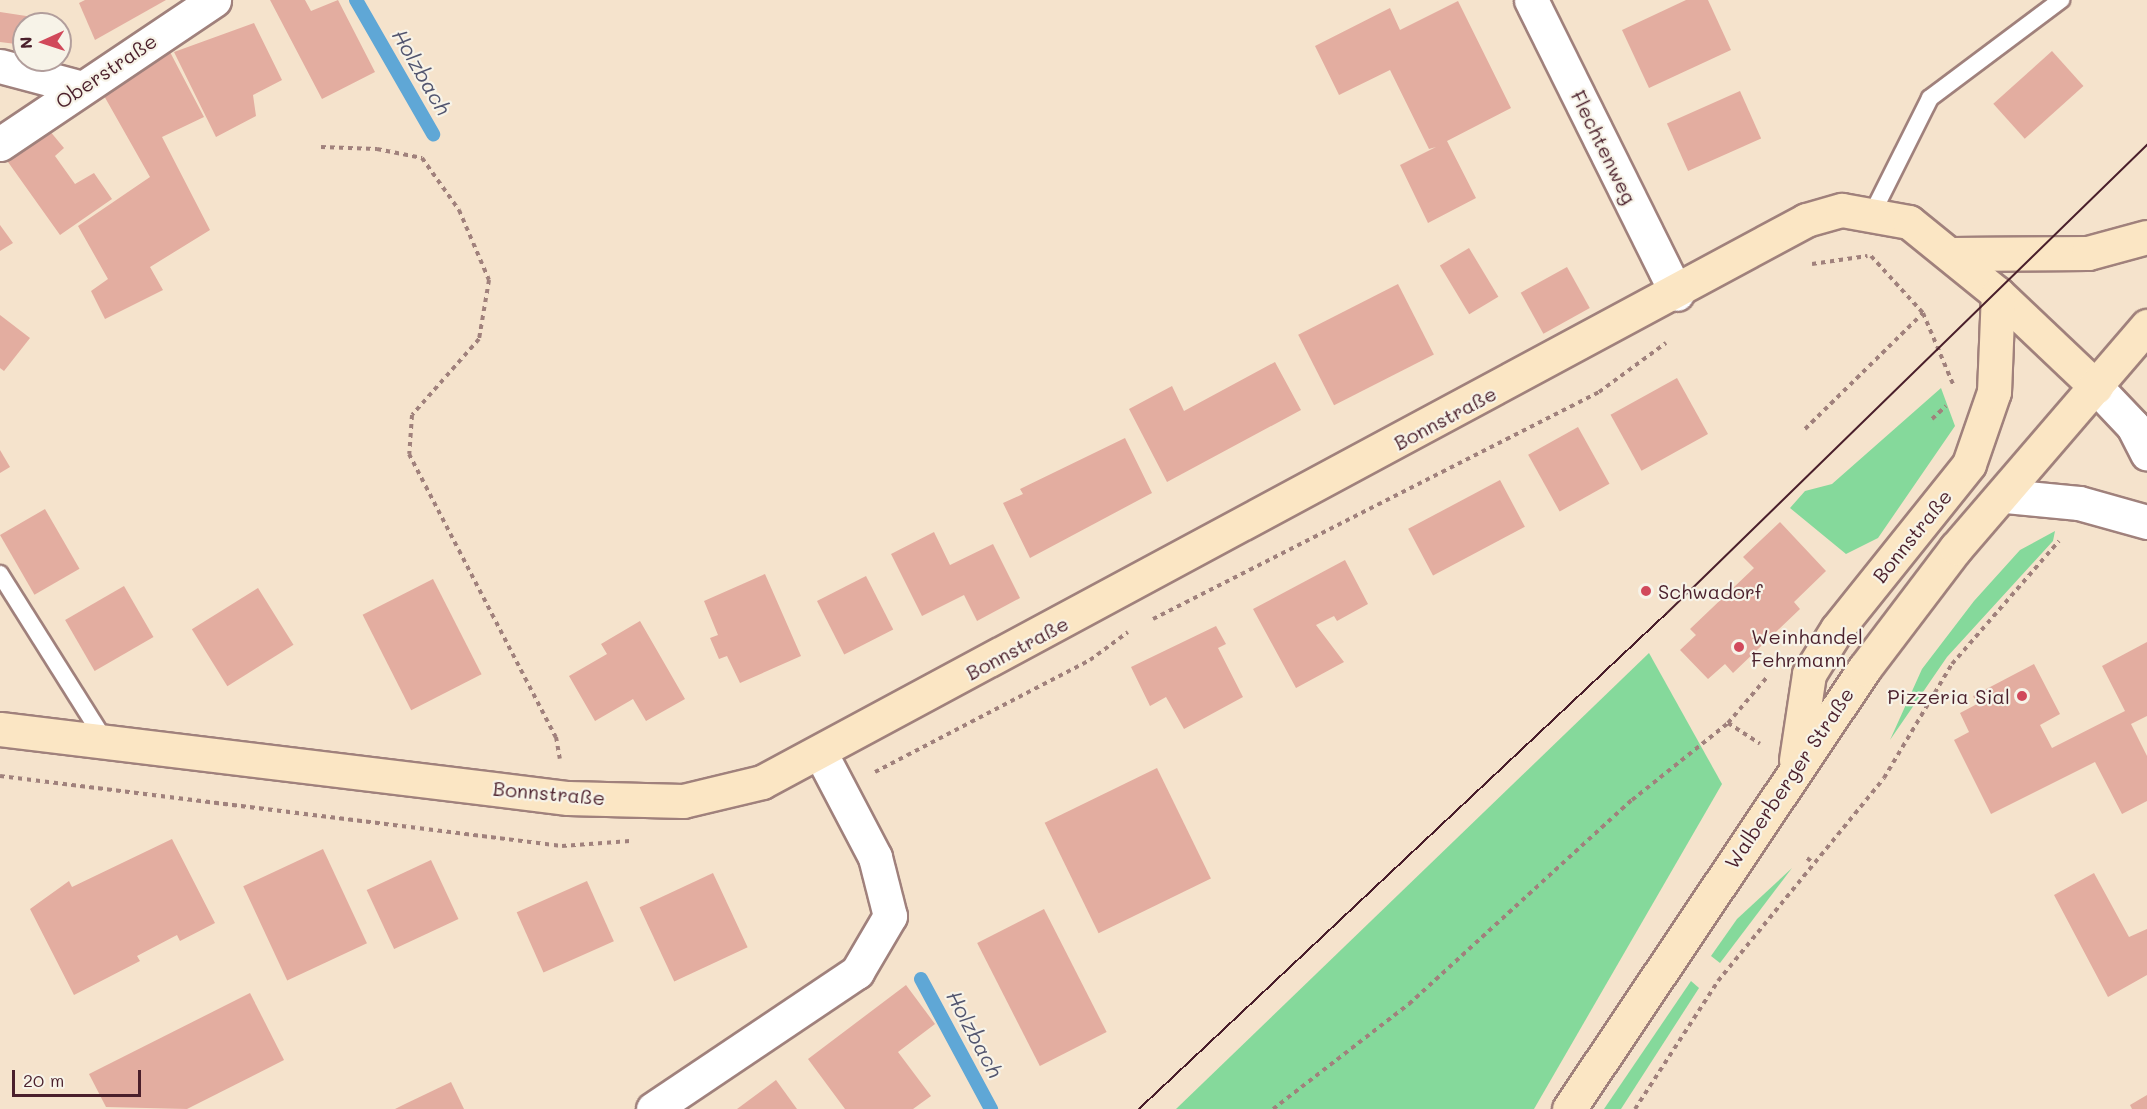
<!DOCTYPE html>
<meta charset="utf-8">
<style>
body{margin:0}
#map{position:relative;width:2147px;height:1109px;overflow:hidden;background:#f5e3cc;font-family:Mali,sans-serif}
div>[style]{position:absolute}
.green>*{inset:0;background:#85d99b}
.stream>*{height:14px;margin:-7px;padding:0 7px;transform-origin:7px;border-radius:7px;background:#5fa7d6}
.building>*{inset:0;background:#e3ada0;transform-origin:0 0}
.path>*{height:4px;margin-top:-2px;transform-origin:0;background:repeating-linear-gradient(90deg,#a0817c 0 4.5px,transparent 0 9px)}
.roads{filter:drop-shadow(2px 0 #a0817c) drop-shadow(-2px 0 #a0817c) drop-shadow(0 2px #a0817c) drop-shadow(0 -2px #a0817c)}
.lane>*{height:16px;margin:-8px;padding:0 8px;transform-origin:8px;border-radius:8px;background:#fff}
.street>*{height:33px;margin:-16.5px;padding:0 16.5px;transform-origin:16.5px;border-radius:16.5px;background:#fff}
.secondary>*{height:33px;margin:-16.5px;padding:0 16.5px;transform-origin:16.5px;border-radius:16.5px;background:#fbe6c4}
.tram>*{height:1.5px;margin:-0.75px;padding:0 0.75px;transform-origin:0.75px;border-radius:0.75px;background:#4a1f2b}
.dots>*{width:16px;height:16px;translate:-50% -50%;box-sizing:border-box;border:3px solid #f7f3e8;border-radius:50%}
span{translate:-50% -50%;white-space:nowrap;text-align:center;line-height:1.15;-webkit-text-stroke:4.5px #f7f3e8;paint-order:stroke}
.street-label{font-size:20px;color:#4a1f2b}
.poi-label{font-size:20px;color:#4a1f2b}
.left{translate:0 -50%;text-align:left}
.right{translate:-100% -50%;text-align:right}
.water-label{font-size:21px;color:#52556f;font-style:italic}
.north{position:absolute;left:12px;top:12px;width:60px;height:60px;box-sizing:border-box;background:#f7f3e8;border:2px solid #b29e9c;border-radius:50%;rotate:267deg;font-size:16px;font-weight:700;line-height:24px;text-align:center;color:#4a1f2b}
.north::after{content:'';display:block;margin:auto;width:21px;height:27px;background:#d1495b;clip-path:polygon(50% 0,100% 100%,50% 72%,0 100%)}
.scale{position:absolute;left:12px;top:1070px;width:129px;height:27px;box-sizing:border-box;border:3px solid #4a1f2b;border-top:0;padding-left:8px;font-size:18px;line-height:21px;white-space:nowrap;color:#4a1f2b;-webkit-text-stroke:4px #f7f3e8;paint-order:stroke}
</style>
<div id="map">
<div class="green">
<i style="clip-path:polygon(1941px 388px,1955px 426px,1878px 538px,1846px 554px,1790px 508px,1805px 491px,1832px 484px)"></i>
<i style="clip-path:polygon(2055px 531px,2053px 541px,1947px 657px,1890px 740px,1922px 669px,1974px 601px,2020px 550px)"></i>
<i style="clip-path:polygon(1649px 653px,1722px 784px,1534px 1109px,1176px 1109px)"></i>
<i style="clip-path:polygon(1792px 868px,1720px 963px,1711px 956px,1737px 919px)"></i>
<i style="clip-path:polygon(1691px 981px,1699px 988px,1621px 1109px,1604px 1109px)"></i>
</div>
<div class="stream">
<i style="left:356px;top:0;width:155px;rotate:60.1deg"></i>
<i style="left:921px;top:979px;width:148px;rotate:61.7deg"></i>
</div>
<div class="building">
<i style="clip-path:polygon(85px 0,166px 0,95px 40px,79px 3px)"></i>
<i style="clip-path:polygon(270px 0,305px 0,311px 11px,338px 0,375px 72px,322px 99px)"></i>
<i style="clip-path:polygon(1686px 0,1708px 0,1731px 50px,1649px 88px,1622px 30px)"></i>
<i style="clip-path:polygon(1458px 1px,1511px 108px,1447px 141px,1476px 198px,1428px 223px,1400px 165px,1436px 147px,1429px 149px,1390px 70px,1339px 95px,1315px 46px,1390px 8px,1400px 30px)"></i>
<i style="clip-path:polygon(0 12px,59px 21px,59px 24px,24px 24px,24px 45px,0 42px)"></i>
<i style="clip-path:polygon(254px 23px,282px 80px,253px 95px,256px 116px,216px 137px,174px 52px)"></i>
<i style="left:2052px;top:51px;width:47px;height:79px;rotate:48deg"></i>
<i style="clip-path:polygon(170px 52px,204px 117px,162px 137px,210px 230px,150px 267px,163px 290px,105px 319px,91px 291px,108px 279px,78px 226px,150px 177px,103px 94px)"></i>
<i style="left:1740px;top:91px;width:52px;height:80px;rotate:66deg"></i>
<i style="clip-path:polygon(44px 124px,64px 148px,55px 156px,75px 184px,94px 173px,112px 199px,60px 235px,3px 155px)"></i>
<i style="clip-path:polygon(0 225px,13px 243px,0 251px)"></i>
<i style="left:1469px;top:248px;width:57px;height:34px;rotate:59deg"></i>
<i style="left:1567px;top:267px;width:47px;height:53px;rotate:61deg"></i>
<i style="left:1398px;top:284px;width:79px;height:112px;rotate:63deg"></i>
<i style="clip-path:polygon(0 315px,30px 338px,4px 371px,0 368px)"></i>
<i style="clip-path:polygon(1275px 362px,1301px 410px,1167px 482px,1129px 409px,1172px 386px,1184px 411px)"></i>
<i style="left:1677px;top:378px;width:64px;height:76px;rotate:61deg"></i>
<i style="left:1578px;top:427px;width:65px;height:57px;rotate:61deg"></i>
<i style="clip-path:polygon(1125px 438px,1152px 493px,1030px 558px,1003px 503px,1023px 494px,1020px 489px)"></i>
<i style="clip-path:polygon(0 450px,10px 467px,0 473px)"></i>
<i style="left:1500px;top:480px;width:53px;height:104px;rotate:62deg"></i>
<i style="left:45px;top:509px;width:69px;height:52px;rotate:60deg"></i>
<i style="clip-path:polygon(1780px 522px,1826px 571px,1794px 602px,1800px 609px,1733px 673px,1725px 664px,1708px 679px,1680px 650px,1696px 635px,1690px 629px,1754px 568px,1743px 557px)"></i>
<i style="clip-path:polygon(934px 532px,950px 565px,993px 544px,1020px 598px,977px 621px,964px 595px,922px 616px,891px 554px)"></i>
<i style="clip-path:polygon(1345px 560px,1368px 604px,1337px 621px,1334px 616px,1316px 625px,1344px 662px,1296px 688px,1253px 609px)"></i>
<i style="clip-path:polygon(765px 574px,801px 656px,740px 683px,727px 656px,719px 659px,710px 638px,718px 635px,704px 601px)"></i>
<i style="left:866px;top:576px;width:60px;height:55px;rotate:63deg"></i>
<i style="left:433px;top:579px;width:107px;height:79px;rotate:63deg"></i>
<i style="left:124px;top:586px;width:59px;height:68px;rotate:60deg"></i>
<i style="left:258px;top:588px;width:67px;height:78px;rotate:58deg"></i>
<i style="clip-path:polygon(640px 621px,685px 699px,646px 721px,633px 699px,595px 721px,569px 676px,607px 654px,601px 644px)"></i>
<i style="clip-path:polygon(1216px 626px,1226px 644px,1218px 648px,1243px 697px,1184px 729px,1166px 697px,1150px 706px,1131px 667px)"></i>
<i style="clip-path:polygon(2147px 642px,2147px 716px,2131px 724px,2147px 756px,2147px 801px,2122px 814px,2095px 762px,1991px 814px,1954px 740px,1969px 732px,1960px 713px,1977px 704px,1973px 696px,2034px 664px,2060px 714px,2040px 725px,2052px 748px,2125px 711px,2102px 666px)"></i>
<i style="left:1157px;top:768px;width:123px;height:125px;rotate:64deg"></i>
<i style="clip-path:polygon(172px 839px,215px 923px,180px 941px,177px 935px,137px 956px,140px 961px,74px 995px,30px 909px,69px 881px,72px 887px)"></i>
<i style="left:323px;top:849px;width:104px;height:88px;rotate:65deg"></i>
<i style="left:431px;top:860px;width:65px;height:71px;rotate:65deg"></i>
<i style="left:713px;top:873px;width:82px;height:81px;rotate:65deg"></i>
<i style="clip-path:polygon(2094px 873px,2129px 937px,2147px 929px,2147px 975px,2108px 997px,2054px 895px)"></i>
<i style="left:587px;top:881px;width:66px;height:77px;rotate:66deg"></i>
<i style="left:1044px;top:909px;width:138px;height:75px;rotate:63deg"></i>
<i style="clip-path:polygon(906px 985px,935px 1024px,898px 1052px,931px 1096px,913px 1109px,845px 1109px,808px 1059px)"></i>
<i style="clip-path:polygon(250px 993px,284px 1060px,187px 1109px,106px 1107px,89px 1074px)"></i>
<i style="clip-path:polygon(776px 1080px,797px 1109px,737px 1109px)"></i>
<i style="clip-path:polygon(451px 1082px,464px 1109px,395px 1109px,405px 1104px)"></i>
<i style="clip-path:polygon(2147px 1095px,2147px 1109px,2132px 1109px,2130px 1105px)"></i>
</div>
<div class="path">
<i style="left:321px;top:147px;width:56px;rotate:2deg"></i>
<i style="left:377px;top:149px;width:46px;rotate:11.3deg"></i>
<i style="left:422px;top:158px;width:64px;rotate:54.6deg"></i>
<i style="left:459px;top:210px;width:76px;rotate:66.8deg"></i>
<i style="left:489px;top:280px;width:60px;rotate:99.6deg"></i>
<i style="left:479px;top:339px;width:101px;rotate:131.4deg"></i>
<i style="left:412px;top:415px;width:39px;rotate:94deg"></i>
<i style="left:409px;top:454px;width:319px;rotate:62.6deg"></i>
<i style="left:556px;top:737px;width:22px;rotate:80deg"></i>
<i style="left:1871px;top:256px;width:77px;rotate:47.6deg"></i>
<i style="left:1923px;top:313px;width:77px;rotate:67.1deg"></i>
<i style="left:1812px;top:264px;width:56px;rotate:-8.3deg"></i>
<i style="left:1932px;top:419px;width:19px;rotate:-43deg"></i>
<i style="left:1805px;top:429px;width:165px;rotate:-44.5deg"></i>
<i style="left:1153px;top:619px;width:500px;rotate:-26.97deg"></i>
<i style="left:1599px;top:392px;width:83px;rotate:-36.2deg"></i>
<i style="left:1728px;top:723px;width:62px;rotate:-49.6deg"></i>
<i style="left:875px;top:772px;width:242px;rotate:-27.5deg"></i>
<i style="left:1090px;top:660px;width:47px;rotate:-36.4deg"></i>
<i style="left:0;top:776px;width:566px;rotate:7.1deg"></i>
<i style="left:562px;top:846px;width:68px;rotate:-4.2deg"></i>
<i style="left:1807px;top:858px;width:6px;rotate:39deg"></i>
<i style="left:1273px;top:1109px;width:172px;rotate:-37.7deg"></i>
<i style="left:1409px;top:1004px;width:302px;rotate:-42.5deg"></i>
<i style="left:1632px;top:800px;width:123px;rotate:-38.7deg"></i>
<i style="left:1728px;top:723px;width:38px;rotate:33deg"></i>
<i style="left:1635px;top:1109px;width:153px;rotate:-57deg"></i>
<i style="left:1718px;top:981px;width:262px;rotate:-50.7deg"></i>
<i style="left:1884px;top:778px;width:133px;rotate:-59.2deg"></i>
<i style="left:1952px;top:664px;width:163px;rotate:-49deg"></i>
</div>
<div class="roads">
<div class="lane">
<i style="left:1873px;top:212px;width:127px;rotate:-63.4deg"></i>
<i style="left:1930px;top:98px;width:164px;rotate:-36.8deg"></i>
<i style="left:0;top:574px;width:197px;rotate:57.8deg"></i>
</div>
<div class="street">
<i style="left:1531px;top:0;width:328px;rotate:63.6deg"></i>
<i style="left:0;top:66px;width:82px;rotate:14.9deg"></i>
<i style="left:0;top:144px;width:258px;rotate:-33.9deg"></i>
<i style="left:2096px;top:387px;width:54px;rotate:46.5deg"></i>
<i style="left:2133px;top:426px;width:31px;rotate:63deg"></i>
<i style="left:2006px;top:496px;width:73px;rotate:5.5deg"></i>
<i style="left:2079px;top:503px;width:71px;rotate:15.6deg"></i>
<i style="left:653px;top:1109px;width:246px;rotate:-33.9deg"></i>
<i style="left:857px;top:972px;width:65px;rotate:-59.5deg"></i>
<i style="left:890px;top:916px;width:61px;rotate:-104.3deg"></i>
<i style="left:875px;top:857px;width:116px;rotate:-117.7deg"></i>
</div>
<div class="secondary">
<i style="left:1952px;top:254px;width:136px;rotate:-0.4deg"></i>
<i style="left:2088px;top:253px;width:61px;rotate:-15.2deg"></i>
<i style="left:0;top:729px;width:572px;rotate:6.93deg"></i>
<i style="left:568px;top:798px;width:115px;rotate:1.5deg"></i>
<i style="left:683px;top:801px;width:81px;rotate:-13.5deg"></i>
<i style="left:762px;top:782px;width:1186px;rotate:-28.29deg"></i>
<i style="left:1806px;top:220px;width:37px;rotate:-16deg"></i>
<i style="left:1842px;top:210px;width:68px;rotate:10.2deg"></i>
<i style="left:1909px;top:222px;width:114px;rotate:39deg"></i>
<i style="left:1998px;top:294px;width:135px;rotate:43.5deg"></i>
<i style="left:1796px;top:760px;width:87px;rotate:-81.4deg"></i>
<i style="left:1809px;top:674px;width:53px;rotate:-58.1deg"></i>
<i style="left:1837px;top:629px;width:211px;rotate:-51.3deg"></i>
<i style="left:1969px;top:464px;width:76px;rotate:-70.9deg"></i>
<i style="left:1994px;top:392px;width:98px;rotate:-87.7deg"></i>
<i style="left:1569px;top:1109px;width:530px;rotate:-56.16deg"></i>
<i style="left:1864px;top:669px;width:152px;rotate:-52.8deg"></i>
<i style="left:1956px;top:548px;width:293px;rotate:-49.3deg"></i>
</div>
</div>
<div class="tram">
<i style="left:1139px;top:1109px;width:723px;rotate:-43.21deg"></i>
<i style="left:1666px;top:614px;width:672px;rotate:-44.28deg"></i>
</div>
<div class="dots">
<i style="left:1646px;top:591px;background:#d1495b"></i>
<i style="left:1739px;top:647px;background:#d1495b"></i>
<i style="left:2022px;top:696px;background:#d1495b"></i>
</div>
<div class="street-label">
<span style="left:106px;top:71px;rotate:-34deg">Oberstraße</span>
<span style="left:1604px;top:147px;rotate:64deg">Flechtenweg</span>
<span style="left:1445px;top:418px;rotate:-28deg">Bonnstraße</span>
<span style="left:1912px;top:536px;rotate:-51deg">Bonnstraße</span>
<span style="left:1017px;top:648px;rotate:-28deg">Bonnstraße</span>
<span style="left:1789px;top:778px;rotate:-56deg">Walberberger Straße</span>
<span style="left:549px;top:793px;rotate:5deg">Bonnstraße</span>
</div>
<div class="poi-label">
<span class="left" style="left:1658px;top:591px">Schwadorf</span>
<span class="left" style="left:1751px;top:648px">Weinhandel<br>Fehrmann</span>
<span class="right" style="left:2010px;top:696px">Pizzeria Sial</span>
</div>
<div class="water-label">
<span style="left:422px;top:72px;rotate:60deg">Holzbach</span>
<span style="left:975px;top:1034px;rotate:62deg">Holzbach</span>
</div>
<div class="north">N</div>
<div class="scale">20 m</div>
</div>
